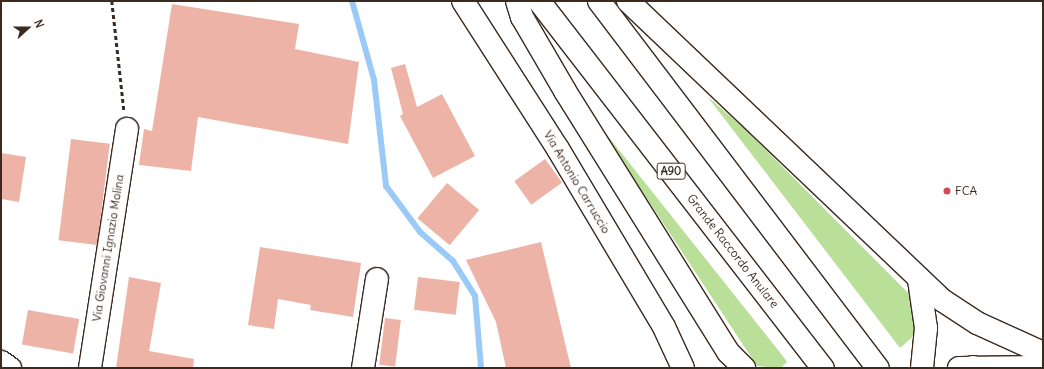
<!DOCTYPE html>
<style>
body{margin:0}
#map{position:relative;width:1044px;height:369px;overflow:hidden;background:#fff;font-family:Delius,sans-serif}
div>[style]{position:absolute}
.green>*{inset:0;background:#badf99}
.stream>*{height:6px;margin:-3px;padding:0 3px;transform-origin:3px;border-radius:3px;background:#9bcaf7}
.building>*{inset:0;background:#edb3a6;transform-origin:0 0}
.path>*{height:2.5px;margin-top:-1.25px;transform-origin:0;background:repeating-linear-gradient(90deg,#3b2a1e 0 4px,transparent 0 7px)}
.roads{filter:drop-shadow(1px 0 #3b2a1e) drop-shadow(-1px 0 #3b2a1e) drop-shadow(0 1px #3b2a1e) drop-shadow(0 -1px #3b2a1e)}
.street>*{height:22px;margin:-11px;padding:0 11px;transform-origin:11px;border-radius:11px;background:#fff}
.secondary>*{height:22px;margin:-11px;padding:0 11px;transform-origin:11px;border-radius:11px;background:#fff}
.highway>*{height:22px;margin:-11px;padding:0 11px;transform-origin:11px;border-radius:11px;background:#fff}
.dots>*{width:11px;height:11px;translate:-50% -50%;box-sizing:border-box;border:2px solid #fff;border-radius:50%}
span{translate:-50% -50%;white-space:nowrap;text-align:center;line-height:1.15;-webkit-text-stroke:4px #fff;paint-order:stroke}
.shield-label span{padding:1px 3px;background:#fff;border:1px solid;border-radius:3px;-webkit-text-stroke-width:0}
.shield-label{font-size:11px;color:#3b2a1e;font-weight:700}
.street-label{font-size:12px;color:#3b2a1e}
.poi-label{font-size:12px;color:#3b2a1e}
.left{translate:0 -50%;text-align:left}
.frame{position:absolute;inset:0;border:2px solid #3b2a1e;pointer-events:none}
.north{position:absolute;left:8px;top:8px;width:40px;height:40px;-webkit-text-stroke:3px #fff;paint-order:stroke;rotate:69deg;font-size:11px;font-weight:700;line-height:16px;text-align:center;color:#3b2a1e}
.north::after{content:'';display:block;margin:auto;width:14px;height:18px;background:#3b2a1e;clip-path:polygon(50% 0,100% 100%,50% 72%,0 100%)}
</style>
<div id="map">
<div class="green">
<i style="clip-path:polygon(707px 96px,746px 130px,917px 302px,917px 333px,900px 348px)"></i>
<i style="clip-path:polygon(596px 121px,782px 355px,787px 362px,781px 368px,757px 366px)"></i>
</div>
<div class="stream">
<i style="left:352px;top:1px;width:82px;rotate:74.4deg"></i>
<i style="left:374px;top:80px;width:107px;rotate:83.5deg"></i>
<i style="left:386px;top:186px;width:57px;rotate:53.5deg"></i>
<i style="left:420px;top:232px;width:44px;rotate:41.3deg"></i>
<i style="left:453px;top:261px;width:41px;rotate:57.8deg"></i>
<i style="left:475px;top:296px;width:72px;rotate:85.2deg"></i>
</div>
<div class="building">
<i style="clip-path:polygon(172px 4px,299px 24px,295px 49px,359px 62px,348px 144px,198px 117px,191px 171px,139px 165px,144px 129px,152px 131px)"></i>
<i style="clip-path:polygon(405px 64px,417px 107px,442px 94px,475px 156px,433px 178px,400px 116px,403px 114px,391px 68px)"></i>
<i style="left:71px;top:139px;width:39px;height:102px;rotate:7deg"></i>
<i style="clip-path:polygon(1px 153px,26px 157px,19px 202px,1px 199px)"></i>
<i style="left:545px;top:159px;width:29px;height:38px;rotate:54deg"></i>
<i style="left:447px;top:183px;width:42px;height:46px;rotate:40deg"></i>
<i style="clip-path:polygon(541px 242px,571px 368px,506px 368px,496px 322px,466px 260px)"></i>
<i style="clip-path:polygon(260px 247px,361px 263px,353px 317px,310px 310px,311px 305px,278px 299px,274px 329px,248px 325px)"></i>
<i style="clip-path:polygon(129px 277px,161px 283px,149px 351px,194px 359px,193px 368px,116px 368px)"></i>
<i style="left:418px;top:277px;width:42px;height:33px;rotate:7deg"></i>
<i style="left:28px;top:310px;width:52px;height:35px;rotate:10deg"></i>
<i style="left:385px;top:318px;width:16px;height:47px;rotate:7deg"></i>
</div>
<div class="path">
<i style="left:112px;top:1px;width:110px;rotate:83.7deg"></i>
</div>
<div class="roads">
<div class="street">
<i style="left:463px;top:1px;width:176px;rotate:57.3deg"></i>
<i style="left:558px;top:149px;width:207px;rotate:59.2deg"></i>
<i style="left:664px;top:327px;width:45px;rotate:65.1deg"></i>
<i style="left:1px;top:362px;width:11px;rotate:34deg"></i>
<i style="left:90px;top:368px;width:242px;rotate:-81.2deg"></i>
<i style="left:363px;top:368px;width:90px;rotate:-81.1deg"></i>
</div>
<div class="secondary">
<i style="left:959px;top:368px;width:84px;rotate:-0.7deg"></i>
</div>
<div class="highway">
<i style="left:517px;top:1px;width:17px;rotate:73deg"></i>
<i style="left:522px;top:17px;width:86px;rotate:59.8deg"></i>
<i style="left:565px;top:91px;width:308px;rotate:58deg"></i>
<i style="left:728px;top:352px;width:23px;rotate:45deg"></i>
<i style="left:539px;top:1px;width:464px;rotate:52.3deg"></i>
<i style="left:599px;top:1px;width:461px;rotate:52.8deg"></i>
<i style="left:628px;top:1px;width:434px;rotate:43.6deg"></i>
<i style="left:942px;top:300px;width:42px;rotate:33.3deg"></i>
<i style="left:977px;top:323px;width:72px;rotate:24.4deg"></i>
<i style="left:919px;top:280px;width:49px;rotate:81.7deg"></i>
<i style="left:926px;top:328px;width:40px;rotate:95.7deg"></i>
<i style="left:973px;top:367px;width:1px;rotate:45deg"></i>
</div>
</div>
<div class="dots">
<i style="left:947px;top:191px;background:#d1495b"></i>
</div>
<div class="shield-label">
<span style="left:671px;top:171px">A90</span>
</div>
<div class="street-label">
<span style="left:577px;top:182px;rotate:59deg">Via Antonio Carruccio</span>
<span style="left:108px;top:248px;rotate:-81deg">Via Giovanni Ignazio Molina</span>
<span style="left:733px;top:251px;rotate:52deg">Grande Raccordo Anulare</span>
</div>
<div class="poi-label">
<span class="left" style="left:955px;top:191px">FCA</span>
</div>
<div class="frame"></div>
<div class="north">N</div>
</div>
